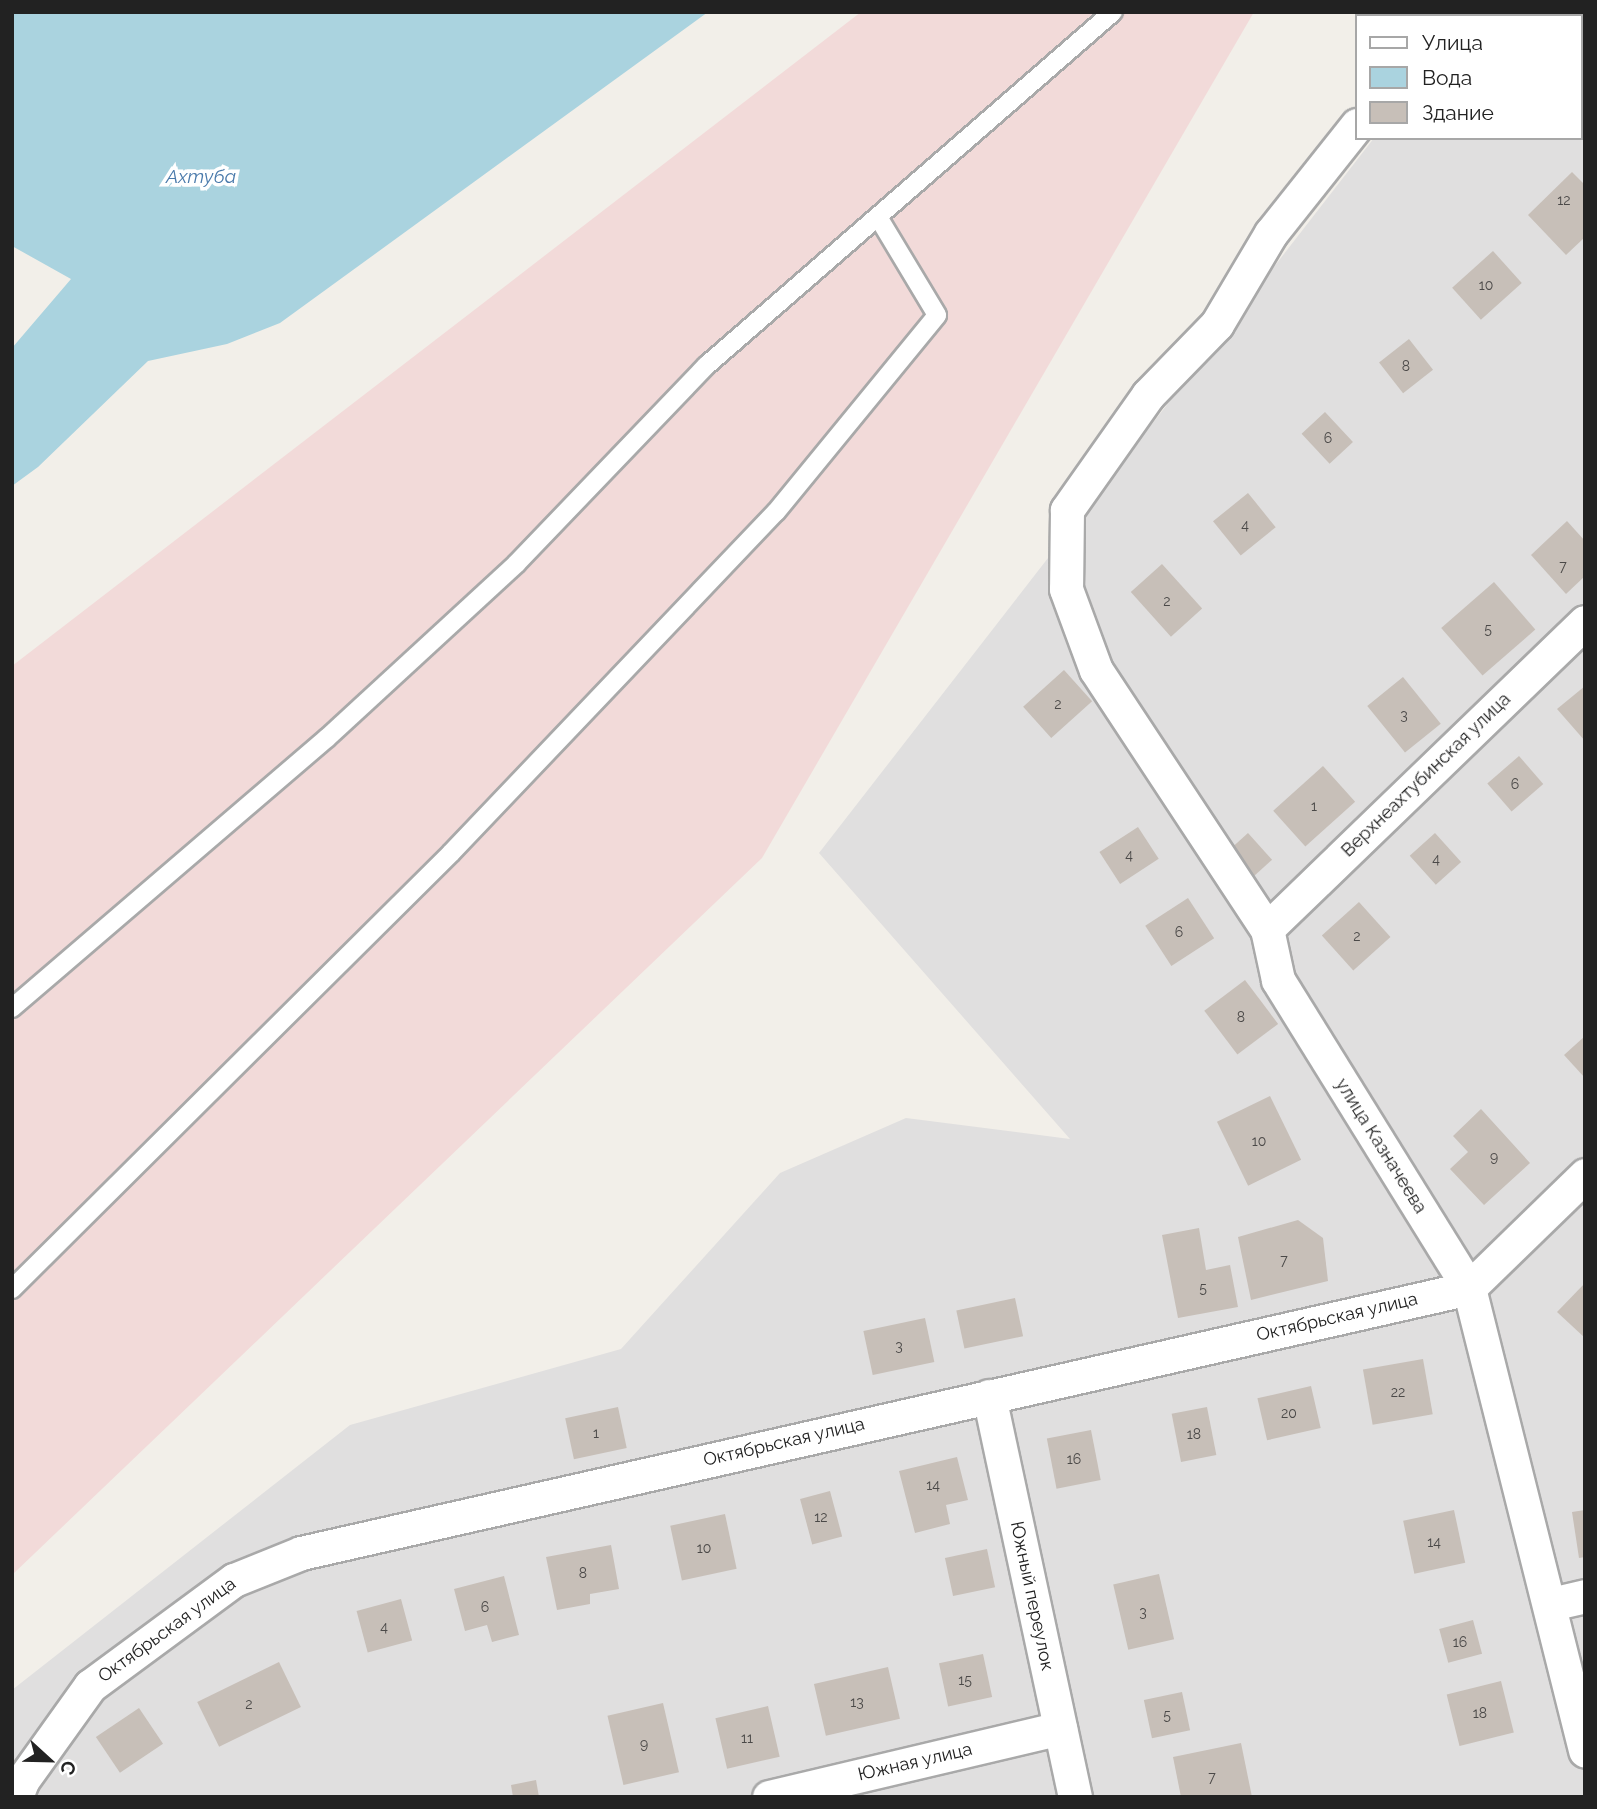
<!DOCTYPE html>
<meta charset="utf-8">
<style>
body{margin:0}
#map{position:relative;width:1597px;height:1809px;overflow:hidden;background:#f2efe9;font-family:Raleway,sans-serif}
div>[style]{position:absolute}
.residential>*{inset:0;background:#e0dfdf}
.commercial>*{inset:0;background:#f2dad9}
.water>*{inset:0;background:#aad3df}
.building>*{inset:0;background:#c7bfb8;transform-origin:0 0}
.roads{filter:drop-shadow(2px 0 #a9a9a9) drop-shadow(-2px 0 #a9a9a9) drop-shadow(0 2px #a9a9a9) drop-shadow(0 -2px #a9a9a9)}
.lane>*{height:18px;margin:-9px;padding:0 9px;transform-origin:9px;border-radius:9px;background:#fff}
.street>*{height:33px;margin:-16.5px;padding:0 16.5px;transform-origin:16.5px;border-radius:16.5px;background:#fff}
span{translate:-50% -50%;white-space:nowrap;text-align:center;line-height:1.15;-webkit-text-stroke:7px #fff;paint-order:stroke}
.number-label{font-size:14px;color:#4b4948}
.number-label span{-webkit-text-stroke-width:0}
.street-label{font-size:18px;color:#222}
.water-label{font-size:19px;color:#4a7aab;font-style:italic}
.frame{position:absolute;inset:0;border:14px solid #222;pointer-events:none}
.legend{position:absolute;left:1355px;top:14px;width:228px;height:126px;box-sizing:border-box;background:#fff;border:2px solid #a7a7a7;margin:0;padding:9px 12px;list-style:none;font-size:21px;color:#222}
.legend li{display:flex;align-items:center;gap:14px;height:35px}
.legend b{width:35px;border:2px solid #a7a7a7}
.north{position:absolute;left:14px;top:1725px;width:70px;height:70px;-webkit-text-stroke:5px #fff;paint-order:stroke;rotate:112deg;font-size:19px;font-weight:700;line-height:28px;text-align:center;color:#222}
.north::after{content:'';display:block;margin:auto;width:24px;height:32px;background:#222;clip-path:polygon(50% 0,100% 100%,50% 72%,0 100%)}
</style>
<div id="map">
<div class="residential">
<i style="clip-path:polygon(1585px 12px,1585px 1797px,12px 1797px,12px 1690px,350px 1425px,621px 1349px,780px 1173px,906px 1118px,1070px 1139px,819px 853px,1374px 138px,1581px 138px,1578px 16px)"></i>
</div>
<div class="commercial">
<i style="clip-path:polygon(861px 12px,1254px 12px,762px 858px,12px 1575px,12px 666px)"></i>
</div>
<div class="water">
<i style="clip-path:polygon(12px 12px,708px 12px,280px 323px,227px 344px,148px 361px,38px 467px,12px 486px,12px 348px,71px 279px,12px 246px)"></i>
</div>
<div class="building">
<i style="clip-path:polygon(1572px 172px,1585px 185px,1585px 237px,1566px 255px,1528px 215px)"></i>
<i style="left:1493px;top:251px;width:43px;height:55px;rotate:48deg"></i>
<i style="left:1409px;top:339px;width:39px;height:38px;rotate:52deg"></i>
<i style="left:1325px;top:412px;width:41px;height:32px;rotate:47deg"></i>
<i style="left:1248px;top:493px;width:44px;height:45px;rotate:51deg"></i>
<i style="clip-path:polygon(1567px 521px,1585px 541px,1585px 576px,1566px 594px,1531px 555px)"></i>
<i style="left:1162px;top:564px;width:60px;height:42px;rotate:48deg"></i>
<i style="left:1494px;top:582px;width:63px;height:70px;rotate:49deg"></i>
<i style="left:1064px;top:670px;width:42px;height:55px;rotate:48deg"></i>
<i style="left:1403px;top:677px;width:60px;height:46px;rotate:51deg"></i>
<i style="clip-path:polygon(1585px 686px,1585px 741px,1557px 709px)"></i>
<i style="left:1519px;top:756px;width:37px;height:42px;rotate:49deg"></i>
<i style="left:1323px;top:766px;width:48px;height:67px;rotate:48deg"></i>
<i style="left:1138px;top:827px;width:38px;height:46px;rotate:57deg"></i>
<i style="left:1248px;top:833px;width:36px;height:32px;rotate:48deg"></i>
<i style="left:1435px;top:833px;width:39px;height:34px;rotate:48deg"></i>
<i style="left:1188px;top:898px;width:48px;height:51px;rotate:57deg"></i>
<i style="left:1359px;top:902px;width:47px;height:50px;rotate:48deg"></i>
<i style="left:1245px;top:980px;width:55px;height:51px;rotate:53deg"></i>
<i style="clip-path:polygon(1585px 1036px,1585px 1078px,1564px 1055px)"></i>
<i style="left:1270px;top:1096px;width:71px;height:59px;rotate:64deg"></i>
<i style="clip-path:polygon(1481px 1109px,1530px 1163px,1484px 1205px,1450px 1169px,1468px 1152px,1453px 1136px)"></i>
<i style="clip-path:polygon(1298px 1220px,1323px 1238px,1328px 1281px,1251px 1300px,1238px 1237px)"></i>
<i style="clip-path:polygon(1199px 1228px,1206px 1270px,1230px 1265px,1238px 1307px,1178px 1318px,1162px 1235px)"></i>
<i style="clip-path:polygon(1585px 1283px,1585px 1338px,1557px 1312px)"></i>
<i style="left:1015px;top:1298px;width:39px;height:60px;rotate:78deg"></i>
<i style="left:925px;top:1318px;width:45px;height:63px;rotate:78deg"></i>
<i style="left:1423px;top:1359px;width:56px;height:61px;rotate:80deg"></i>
<i style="left:1311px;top:1386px;width:43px;height:55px;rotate:77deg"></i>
<i style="left:618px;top:1407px;width:42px;height:54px;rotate:78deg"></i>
<i style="left:1207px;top:1407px;width:49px;height:36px;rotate:79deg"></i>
<i style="left:1091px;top:1430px;width:51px;height:45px;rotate:79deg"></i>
<i style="clip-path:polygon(957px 1457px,968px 1500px,946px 1505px,950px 1524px,915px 1533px,899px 1471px)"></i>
<i style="left:830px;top:1491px;width:47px;height:31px;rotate:75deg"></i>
<i style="left:1454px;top:1510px;width:54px;height:52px;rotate:78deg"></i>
<i style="clip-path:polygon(1585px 1510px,1585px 1557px,1579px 1558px,1572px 1512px)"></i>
<i style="left:725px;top:1514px;width:56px;height:56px;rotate:78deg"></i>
<i style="clip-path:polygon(611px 1545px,619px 1589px,590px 1594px,590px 1604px,557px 1610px,546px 1557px)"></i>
<i style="left:987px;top:1549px;width:39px;height:43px;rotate:78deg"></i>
<i style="left:1159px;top:1574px;width:67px;height:47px;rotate:77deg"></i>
<i style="clip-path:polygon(504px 1576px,519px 1635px,492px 1642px,487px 1625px,465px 1631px,454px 1589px)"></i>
<i style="left:401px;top:1599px;width:43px;height:46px;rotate:75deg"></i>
<i style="left:1473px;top:1620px;width:35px;height:35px;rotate:75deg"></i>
<i style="left:983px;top:1654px;width:44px;height:45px;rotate:78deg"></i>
<i style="left:279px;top:1662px;width:50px;height:91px;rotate:64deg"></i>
<i style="left:888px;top:1667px;width:53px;height:76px;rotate:77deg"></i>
<i style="left:1501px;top:1681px;width:53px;height:56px;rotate:76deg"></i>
<i style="left:1182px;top:1692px;width:39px;height:39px;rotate:78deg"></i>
<i style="left:663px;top:1703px;width:71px;height:57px;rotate:77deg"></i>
<i style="left:768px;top:1706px;width:52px;height:54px;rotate:77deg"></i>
<i style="left:139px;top:1708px;width:43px;height:52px;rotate:56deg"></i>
<i style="clip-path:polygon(1241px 1743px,1252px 1797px,1181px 1797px,1173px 1757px)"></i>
<i style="clip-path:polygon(536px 1780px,539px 1797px,513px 1797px,511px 1785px)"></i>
</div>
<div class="roads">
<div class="lane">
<i style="left:12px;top:1008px;width:415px;rotate:-40.6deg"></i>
<i style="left:327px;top:738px;width:257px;rotate:-42.6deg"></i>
<i style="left:516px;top:564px;width:276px;rotate:-46.2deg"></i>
<i style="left:707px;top:365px;width:538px;rotate:-41.01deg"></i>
<i style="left:12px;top:1289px;width:619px;rotate:-44.8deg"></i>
<i style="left:451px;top:853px;width:471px;rotate:-46.4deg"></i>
<i style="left:776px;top:512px;width:254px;rotate:-50.7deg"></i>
<i style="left:937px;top:315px;width:114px;rotate:-121deg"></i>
</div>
<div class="street">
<i style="left:1445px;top:16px;width:5px;rotate:-53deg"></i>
<i style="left:1554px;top:16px;width:4px;rotate:-90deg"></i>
<i style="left:1581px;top:81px;width:6px;rotate:45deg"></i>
<i style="left:1357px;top:125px;width:138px;rotate:128.5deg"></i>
<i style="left:1271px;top:233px;width:106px;rotate:120.7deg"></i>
<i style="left:1217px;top:324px;width:99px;rotate:134.2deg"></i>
<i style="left:1148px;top:395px;width:141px;rotate:125.2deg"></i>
<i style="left:1067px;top:510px;width:79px;rotate:90.7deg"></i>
<i style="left:1066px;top:589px;width:86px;rotate:69.7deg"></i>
<i style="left:1096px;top:670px;width:310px;rotate:56.6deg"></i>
<i style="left:1267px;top:929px;width:52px;rotate:77.8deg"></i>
<i style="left:1278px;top:980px;width:362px;rotate:58.2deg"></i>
<i style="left:1469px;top:1288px;width:477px;rotate:75.9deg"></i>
<i style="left:1267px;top:929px;width:442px;rotate:-44deg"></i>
<i style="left:989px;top:1396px;width:410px;rotate:77.9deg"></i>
<i style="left:1551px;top:1604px;width:35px;rotate:-13deg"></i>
<i style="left:16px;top:1797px;width:17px;rotate:-69deg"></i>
<i style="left:22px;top:1781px;width:117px;rotate:-54.4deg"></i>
<i style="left:90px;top:1686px;width:179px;rotate:-36.4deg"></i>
<i style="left:234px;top:1580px;width:72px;rotate:-21.9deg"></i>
<i style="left:301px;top:1553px;width:1198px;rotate:-12.78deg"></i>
<i style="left:1469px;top:1288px;width:162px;rotate:-44.2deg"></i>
<i style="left:769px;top:1797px;width:299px;rotate:-13.3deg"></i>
</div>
</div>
<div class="number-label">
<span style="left:1564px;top:200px">12</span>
<span style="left:1486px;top:285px">10</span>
<span style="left:1406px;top:366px">8</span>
<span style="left:1328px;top:438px">6</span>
<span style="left:1245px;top:525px">4</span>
<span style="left:1563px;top:566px">7</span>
<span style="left:1167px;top:601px">2</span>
<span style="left:1488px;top:629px">5</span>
<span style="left:1058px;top:704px">2</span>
<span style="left:1404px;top:715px">3</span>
<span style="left:1515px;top:784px">6</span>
<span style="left:1314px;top:806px">1</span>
<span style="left:1129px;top:855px">4</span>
<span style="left:1436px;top:859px">4</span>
<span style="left:1179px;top:932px">6</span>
<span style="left:1357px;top:936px">2</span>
<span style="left:1241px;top:1017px">8</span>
<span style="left:1259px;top:1141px">10</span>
<span style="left:1494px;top:1157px">9</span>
<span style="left:1284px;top:1260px">7</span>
<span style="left:1203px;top:1288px">5</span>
<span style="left:899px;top:1346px">3</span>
<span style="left:1398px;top:1392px">22</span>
<span style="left:1289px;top:1413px">20</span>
<span style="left:596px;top:1433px">1</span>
<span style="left:1194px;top:1434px">18</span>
<span style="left:1074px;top:1459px">16</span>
<span style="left:933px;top:1485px">14</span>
<span style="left:821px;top:1517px">12</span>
<span style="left:1434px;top:1542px">14</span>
<span style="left:704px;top:1548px">10</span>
<span style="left:583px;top:1573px">8</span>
<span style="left:485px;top:1607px">6</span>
<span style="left:1143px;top:1612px">3</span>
<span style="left:384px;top:1627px">4</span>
<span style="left:1460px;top:1642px">16</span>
<span style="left:965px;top:1680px">15</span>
<span style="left:857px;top:1702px">13</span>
<span style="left:249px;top:1704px">2</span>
<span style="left:1480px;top:1713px">18</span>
<span style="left:1167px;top:1715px">5</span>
<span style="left:747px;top:1738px">11</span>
<span style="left:644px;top:1744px">9</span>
<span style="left:1212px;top:1777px">7</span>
</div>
<div class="street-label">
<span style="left:1426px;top:775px;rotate:-44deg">Верхнеахтубинская улица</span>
<span style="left:1381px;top:1146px;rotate:58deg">улица Казначеева</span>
<span style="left:1337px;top:1317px;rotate:-13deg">Октябрьская улица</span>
<span style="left:784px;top:1442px;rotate:-13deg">Октябрьская улица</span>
<span style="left:1032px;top:1596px;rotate:78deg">Южный переулок</span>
<span style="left:167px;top:1630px;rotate:-36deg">Октябрьская улица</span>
<span style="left:915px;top:1762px;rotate:-13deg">Южная улица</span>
</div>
<div class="water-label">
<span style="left:201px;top:177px">Ахтуба</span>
</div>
<div class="frame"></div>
<ul class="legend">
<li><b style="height:9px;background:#fff"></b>Улица</li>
<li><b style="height:19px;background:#aad3df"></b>Вода</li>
<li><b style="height:19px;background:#c7bfb8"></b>Здание</li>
</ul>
<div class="north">С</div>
</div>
